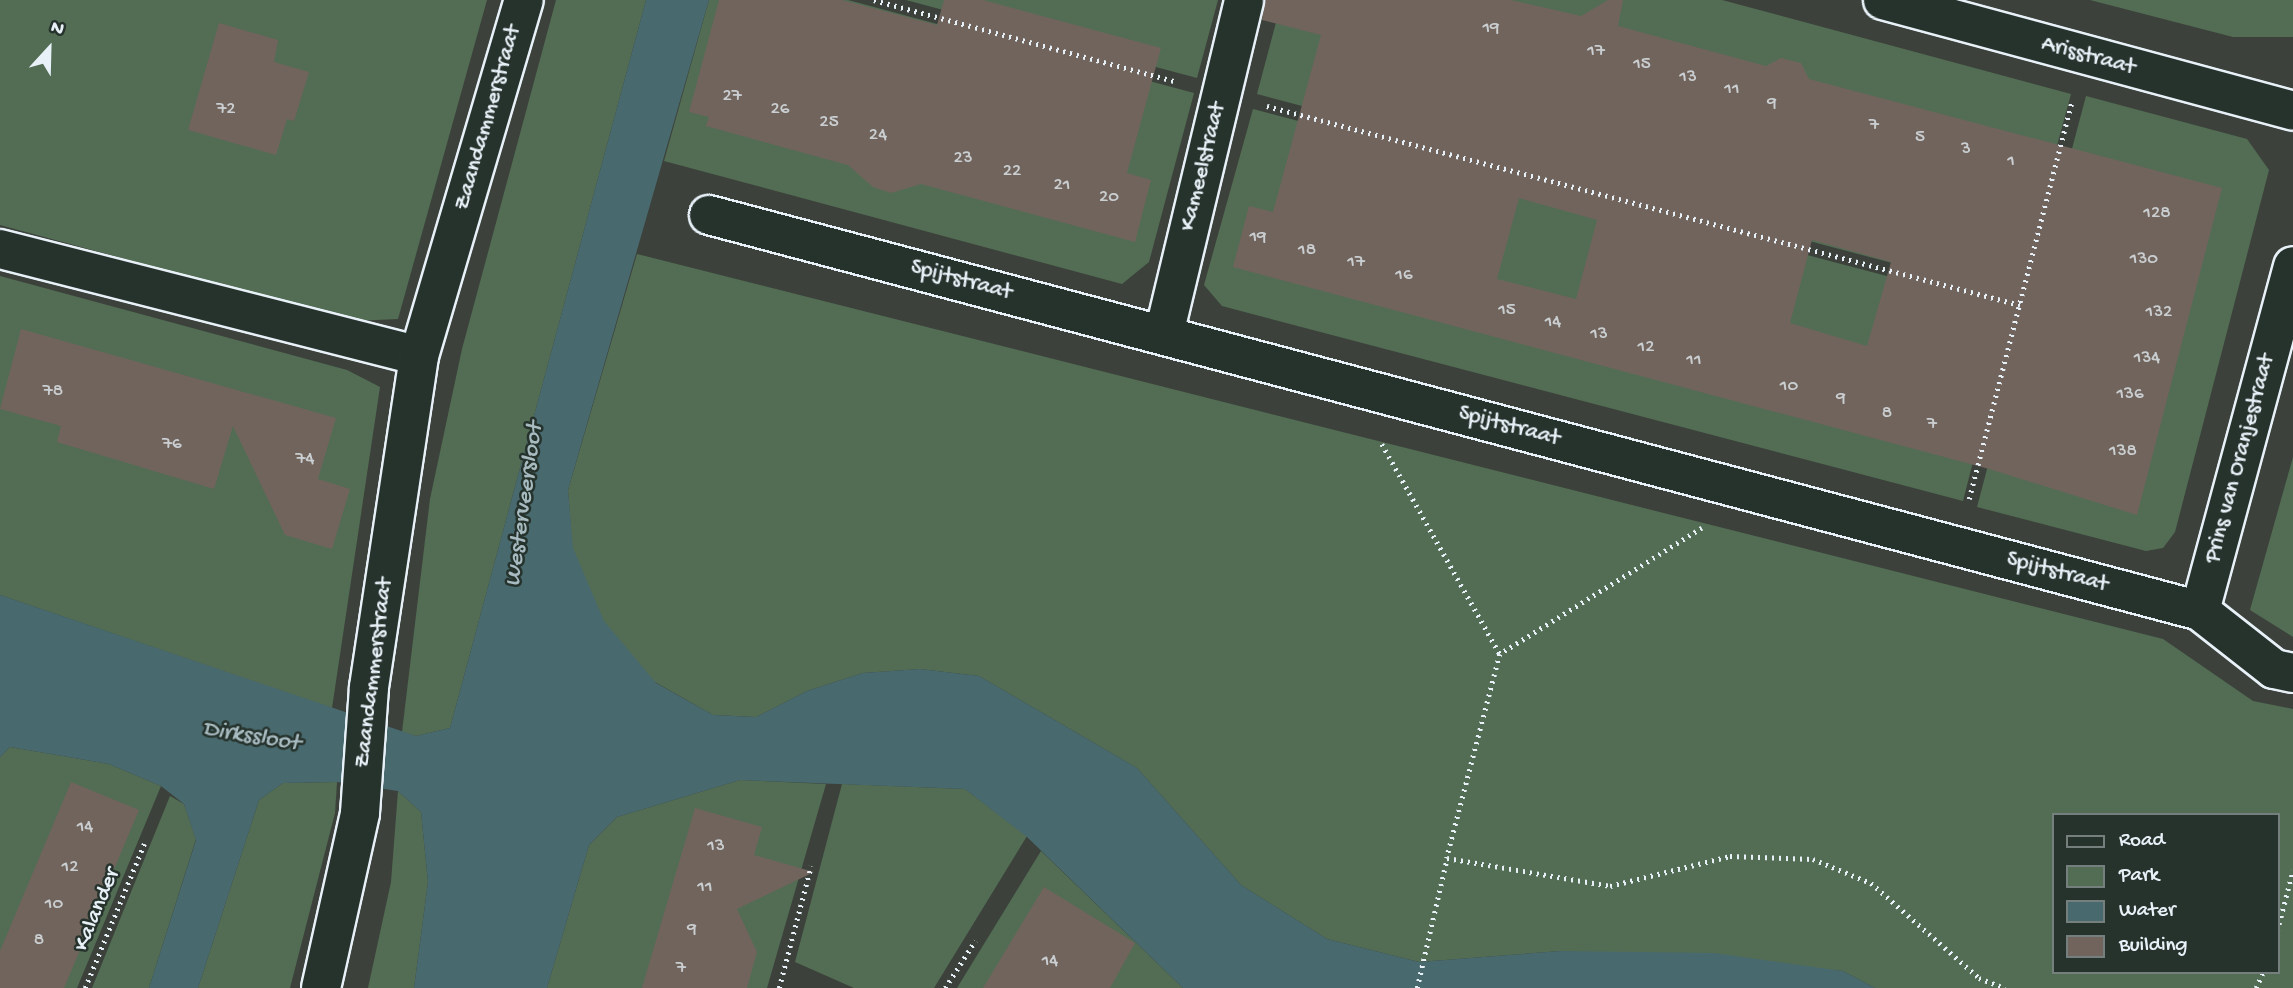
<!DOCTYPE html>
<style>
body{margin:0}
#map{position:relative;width:2293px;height:988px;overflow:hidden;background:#3c423b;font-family:"Gochi Hand",sans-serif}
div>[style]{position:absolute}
.green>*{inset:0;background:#536d54}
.water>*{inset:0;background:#48696e}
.building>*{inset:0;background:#70645c}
.path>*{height:4.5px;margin-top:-2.25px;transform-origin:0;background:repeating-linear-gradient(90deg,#e8f1f8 0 2px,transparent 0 7px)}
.roads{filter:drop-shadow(2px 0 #e8f1f8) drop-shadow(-2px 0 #e8f1f8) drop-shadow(0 2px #e8f1f8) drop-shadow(0 -2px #e8f1f8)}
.minor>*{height:38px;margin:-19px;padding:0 19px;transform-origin:19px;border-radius:19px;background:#26332d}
span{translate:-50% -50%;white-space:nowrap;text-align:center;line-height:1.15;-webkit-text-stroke:5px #26332d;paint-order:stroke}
.number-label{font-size:19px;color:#caced1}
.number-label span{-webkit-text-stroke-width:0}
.street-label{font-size:23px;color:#e8f1f8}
.water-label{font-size:24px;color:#a8bbc1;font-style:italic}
.legend{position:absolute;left:2052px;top:813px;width:228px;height:161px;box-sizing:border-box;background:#26332d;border:2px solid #747f7e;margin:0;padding:9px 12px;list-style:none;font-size:21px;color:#e8f1f8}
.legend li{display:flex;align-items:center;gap:14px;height:35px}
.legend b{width:35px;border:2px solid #747f7e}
.north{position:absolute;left:14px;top:14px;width:70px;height:70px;-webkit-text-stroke:5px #26332d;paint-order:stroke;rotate:22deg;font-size:19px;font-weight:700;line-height:28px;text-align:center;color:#e8f1f8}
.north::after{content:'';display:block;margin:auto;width:24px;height:32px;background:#e8f1f8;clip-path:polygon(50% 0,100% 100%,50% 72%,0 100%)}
</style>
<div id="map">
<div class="green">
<i style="clip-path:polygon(0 0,487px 0,398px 319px,354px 321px,0 225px)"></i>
<i style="clip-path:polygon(556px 0,646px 0,450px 728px,416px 736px,402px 732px,430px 499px,462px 349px)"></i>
<i style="clip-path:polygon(709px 0,848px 0,1194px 93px,1149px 262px,1122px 284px,664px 161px)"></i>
<i style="clip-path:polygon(906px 0,1218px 0,1197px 78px)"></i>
<i style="clip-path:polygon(1282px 0,1722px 0,2071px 94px,2016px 296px,1257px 94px)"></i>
<i style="clip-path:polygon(2090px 0,2293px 0,2293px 37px,2233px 37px)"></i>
<i style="clip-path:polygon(2086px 96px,2247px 139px,2269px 170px,2175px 532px,2163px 548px,2146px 551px,1977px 507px)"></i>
<i style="clip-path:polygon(1253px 109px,2012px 309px,1963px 501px,1222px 306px,1204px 285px)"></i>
<i style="clip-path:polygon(evenodd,637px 254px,2163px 639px,2253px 701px,2293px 709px,2293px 988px,1875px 988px,1843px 971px,1561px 951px,1419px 962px,1327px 939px,1241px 885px,1137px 768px,979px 676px,920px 669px,863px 673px,807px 691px,756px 717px,713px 715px,632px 669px,562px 555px,571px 530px,568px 490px,637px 254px,2053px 815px,2277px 815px,2277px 972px,2053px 972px,2053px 815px)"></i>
<i style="clip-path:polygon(0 276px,347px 370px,380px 387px,332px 708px,0 595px)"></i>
<i style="clip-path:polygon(2293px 457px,2293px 637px,2250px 610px)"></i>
<i style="clip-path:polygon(10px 747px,109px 764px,161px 786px,77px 988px,0 988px,0 757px)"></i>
<i style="clip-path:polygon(740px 780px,826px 784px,767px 988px,547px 988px,589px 845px,617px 817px)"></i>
<i style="clip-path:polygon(337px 782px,335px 813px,290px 988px,198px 988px,259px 800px,283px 783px)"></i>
<i style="clip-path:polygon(842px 784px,965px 789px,1027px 836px,934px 988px,854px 988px,795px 962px)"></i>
<i style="clip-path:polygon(398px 791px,421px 812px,428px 882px,414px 988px,368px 988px,391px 882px)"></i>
<i style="clip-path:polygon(170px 796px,184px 804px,196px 839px,149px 988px,92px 988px)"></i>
<i style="clip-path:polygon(1041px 851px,1183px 988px,957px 988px)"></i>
</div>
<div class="water">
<i style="clip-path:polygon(646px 0,709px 0,568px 490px,573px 548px,604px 621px,656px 683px,713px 715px,756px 717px,807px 691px,863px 673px,920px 669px,979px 676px,1137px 768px,1241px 885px,1327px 939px,1419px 962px,1561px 951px,1714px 953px,1843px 971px,1875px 988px,1183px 988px,1027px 837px,965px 789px,740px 780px,617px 817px,589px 845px,547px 988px,414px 988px,428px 882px,421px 812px,398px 791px,337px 782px,283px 783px,259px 800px,198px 988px,149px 988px,196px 840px,184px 804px,161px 786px,109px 764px,10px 747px,0 757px,0 595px,416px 736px,450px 728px)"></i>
</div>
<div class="building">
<i style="clip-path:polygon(719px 0,842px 0,937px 25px,944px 0,983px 0,1161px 48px,1127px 173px,1151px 180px,1135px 242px,921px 184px,891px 193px,873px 187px,848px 165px,706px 126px,709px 117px,689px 112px)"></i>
<i style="clip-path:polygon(evenodd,1265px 0,1511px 0,1581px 16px,1608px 0,1623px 0,1618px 26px,1766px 66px,1781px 58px,1801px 63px,1809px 79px,2222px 188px,2137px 515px,1989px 469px,1233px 267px,1249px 206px,1273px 212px,1321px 35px,1262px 20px,1265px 0,1519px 198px,1597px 220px,1576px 299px,1497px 279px,1519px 198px,1265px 0,1812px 240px,1891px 262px,1867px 346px,1790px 323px,1812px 240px)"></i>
<i style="clip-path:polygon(219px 23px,278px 40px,274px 62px,309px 72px,294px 121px,287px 119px,276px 155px,188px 130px)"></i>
<i style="clip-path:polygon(21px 329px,336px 418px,318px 479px,350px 489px,332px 549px,285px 535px,233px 426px,214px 489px,57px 442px,61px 426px,0 409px)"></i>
<i style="clip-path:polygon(71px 782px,139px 810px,64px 988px,0 988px,0 951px)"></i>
<i style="clip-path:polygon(695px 808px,762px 827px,754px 855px,814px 872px,737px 909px,757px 952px,747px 988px,642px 988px)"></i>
<i style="clip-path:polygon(1044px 887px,1135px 943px,1110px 988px,983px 988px)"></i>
</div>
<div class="path">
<i style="left:874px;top:0;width:314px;rotate:15.1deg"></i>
<i style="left:1267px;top:106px;width:779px;rotate:14.8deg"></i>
<i style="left:1382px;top:444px;width:241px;rotate:60.7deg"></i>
<i style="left:1969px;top:499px;width:411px;rotate:-75.5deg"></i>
<i style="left:1702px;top:528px;width:238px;rotate:148deg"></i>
<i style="left:1500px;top:654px;width:211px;rotate:104.6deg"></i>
<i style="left:1447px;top:858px;width:165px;rotate:9.7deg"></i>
<i style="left:1610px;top:886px;width:124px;rotate:-14deg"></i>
<i style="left:1730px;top:856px;width:83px;rotate:2.1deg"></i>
<i style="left:1813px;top:859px;width:63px;rotate:22.5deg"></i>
<i style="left:1871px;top:883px;width:144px;rotate:41.3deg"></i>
<i style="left:1979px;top:978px;width:28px;rotate:21deg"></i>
<i style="left:2277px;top:931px;width:63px;rotate:-75.3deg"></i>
<i style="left:85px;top:988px;width:156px;rotate:-67.7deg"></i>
<i style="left:779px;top:988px;width:126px;rotate:-75.3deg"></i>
<i style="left:945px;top:988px;width:56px;rotate:-57.4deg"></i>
<i style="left:1417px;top:988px;width:133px;rotate:-77deg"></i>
<i style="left:2256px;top:988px;width:17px;rotate:-66deg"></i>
</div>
<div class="roads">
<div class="minor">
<i style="left:1883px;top:0;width:425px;rotate:15.1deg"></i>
<i style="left:709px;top:215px;width:1543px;rotate:14.87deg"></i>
<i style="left:2200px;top:611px;width:94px;rotate:38.1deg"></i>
<i style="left:2274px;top:669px;width:19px;rotate:12deg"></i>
<i style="left:0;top:249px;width:432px;rotate:14.3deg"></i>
<i style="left:1164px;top:334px;width:343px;rotate:-76.5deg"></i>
<i style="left:2200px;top:611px;width:357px;rotate:-74.9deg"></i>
<i style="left:321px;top:988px;width:179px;rotate:-77.4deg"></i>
<i style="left:360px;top:813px;width:126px;rotate:-85.9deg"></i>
<i style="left:369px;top:687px;width:335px;rotate:-81.4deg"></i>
<i style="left:419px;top:356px;width:371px;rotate:-73.6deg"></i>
</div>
</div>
<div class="number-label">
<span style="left:1491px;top:29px">19</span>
<span style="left:1596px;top:52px">17</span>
<span style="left:1642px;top:65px">15</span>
<span style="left:1688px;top:78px">13</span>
<span style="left:1732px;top:90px">11</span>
<span style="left:732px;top:97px">27</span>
<span style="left:1772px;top:104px">9</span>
<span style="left:226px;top:110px">72</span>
<span style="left:780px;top:110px">26</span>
<span style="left:829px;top:123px">25</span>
<span style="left:1874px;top:126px">7</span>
<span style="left:878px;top:136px">24</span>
<span style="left:1920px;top:138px">5</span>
<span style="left:1966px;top:150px">3</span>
<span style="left:963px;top:159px">23</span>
<span style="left:2011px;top:162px">1</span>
<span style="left:1012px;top:172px">22</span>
<span style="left:1062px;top:186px">21</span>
<span style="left:1109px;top:198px">20</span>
<span style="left:2157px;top:214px">128</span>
<span style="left:1258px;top:238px">19</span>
<span style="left:1307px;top:251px">18</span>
<span style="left:2144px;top:260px">130</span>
<span style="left:1356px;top:263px">17</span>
<span style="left:1404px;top:276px">16</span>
<span style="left:1507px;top:311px">15</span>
<span style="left:2159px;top:313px">132</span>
<span style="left:1553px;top:323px">14</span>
<span style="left:1599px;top:335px">13</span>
<span style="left:1646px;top:348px">12</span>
<span style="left:2147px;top:359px">134</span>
<span style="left:1694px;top:361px">11</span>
<span style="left:1789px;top:387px">10</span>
<span style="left:53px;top:392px">78</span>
<span style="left:2130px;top:395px">136</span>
<span style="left:1841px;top:399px">9</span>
<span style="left:1887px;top:414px">8</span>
<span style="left:1932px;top:425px">7</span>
<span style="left:172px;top:445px">76</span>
<span style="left:2123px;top:452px">138</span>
<span style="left:305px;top:460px">74</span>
<span style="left:85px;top:828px">14</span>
<span style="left:716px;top:847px">13</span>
<span style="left:70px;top:868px">12</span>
<span style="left:705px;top:888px">11</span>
<span style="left:54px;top:905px">10</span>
<span style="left:692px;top:930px">9</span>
<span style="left:39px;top:941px">8</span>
<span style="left:1050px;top:962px">14</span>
<span style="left:681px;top:969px">7</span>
</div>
<div class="street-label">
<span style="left:2088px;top:57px;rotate:15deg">Arisstraat</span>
<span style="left:489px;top:118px;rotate:-74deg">Zaandammerstraat</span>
<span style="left:1204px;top:167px;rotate:-76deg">Kameelstraat</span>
<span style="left:961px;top:281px;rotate:15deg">Spijtstraat</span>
<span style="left:1509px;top:427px;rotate:15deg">Spijtstraat</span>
<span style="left:2241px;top:459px;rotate:-75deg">Prins van Oranjestraat</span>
<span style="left:2057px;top:573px;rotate:15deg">Spijtstraat</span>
<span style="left:375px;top:673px;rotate:-83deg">Zaandammerstraat</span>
<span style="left:98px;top:910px;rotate:-68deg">Kalander</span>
</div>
<div class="water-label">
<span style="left:525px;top:505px;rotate:-82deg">Westerveersloot</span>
<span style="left:251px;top:737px;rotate:9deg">Dirkssloot</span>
</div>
<ul class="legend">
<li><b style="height:9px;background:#26332d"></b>Road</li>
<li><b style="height:19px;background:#536d54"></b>Park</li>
<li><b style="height:19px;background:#48696e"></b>Water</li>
<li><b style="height:19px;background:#70645c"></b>Building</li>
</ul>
<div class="north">N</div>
</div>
